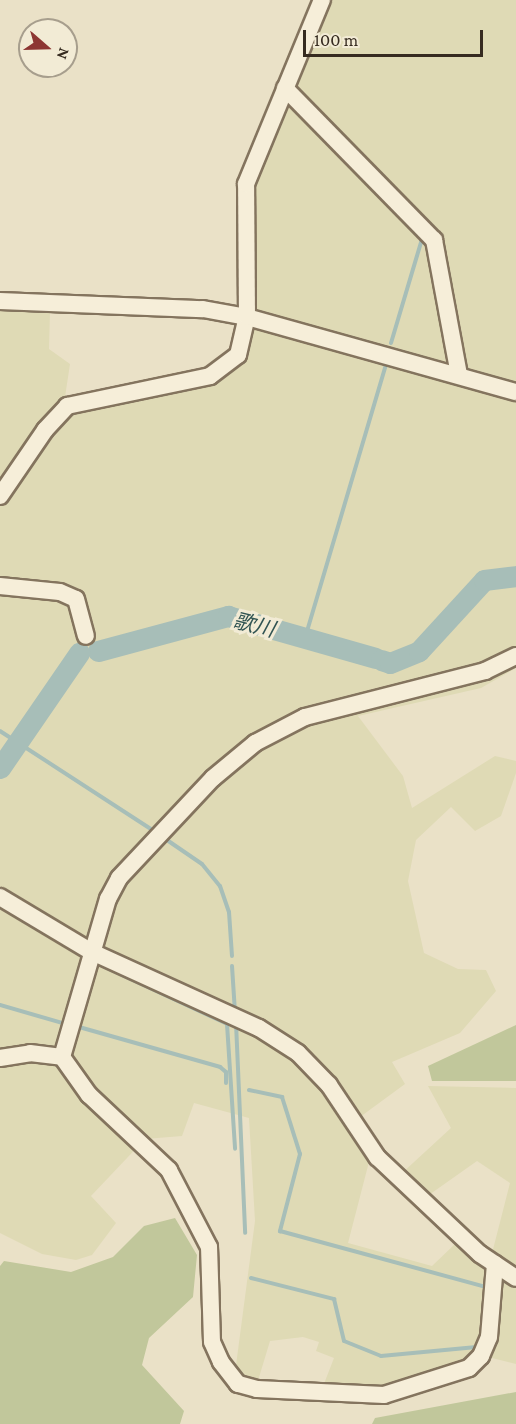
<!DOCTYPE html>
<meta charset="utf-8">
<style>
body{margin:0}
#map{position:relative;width:516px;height:1424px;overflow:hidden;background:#eae1c7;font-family:"Crimson Pro","Noto Sans JP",serif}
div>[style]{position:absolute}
.farmland>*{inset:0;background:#dfdab5}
.green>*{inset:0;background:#c1c79b}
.stream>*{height:4px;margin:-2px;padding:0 2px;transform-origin:2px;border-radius:2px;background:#a7beb8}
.river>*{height:21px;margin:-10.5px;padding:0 10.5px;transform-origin:10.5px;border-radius:10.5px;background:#a7beb8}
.roads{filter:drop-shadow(2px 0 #84745e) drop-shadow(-2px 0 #84745e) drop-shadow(0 2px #84745e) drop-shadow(0 -2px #84745e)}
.minor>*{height:16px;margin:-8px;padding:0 8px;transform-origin:8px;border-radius:8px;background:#f6eed9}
span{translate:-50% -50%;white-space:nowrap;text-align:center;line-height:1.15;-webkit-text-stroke:6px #f2ebd5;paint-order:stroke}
.water-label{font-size:21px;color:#315453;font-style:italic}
.north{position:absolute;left:18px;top:18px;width:60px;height:60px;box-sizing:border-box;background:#f2ebd5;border:2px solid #a79e8d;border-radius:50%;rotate:110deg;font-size:16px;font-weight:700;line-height:24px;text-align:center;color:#362b20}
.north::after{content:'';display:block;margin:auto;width:21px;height:27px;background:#8d3633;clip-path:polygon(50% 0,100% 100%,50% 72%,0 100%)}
.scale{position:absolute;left:303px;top:30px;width:180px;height:27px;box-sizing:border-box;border:3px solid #362b20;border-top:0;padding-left:8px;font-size:18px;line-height:21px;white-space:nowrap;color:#362b20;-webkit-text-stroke:4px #f2ebd5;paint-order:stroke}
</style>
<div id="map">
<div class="farmland">
<i style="clip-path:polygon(332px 0,516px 0,516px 668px,481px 688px,358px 716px,403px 776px,412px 808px,495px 756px,516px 761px,516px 773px,501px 816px,475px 831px,451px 807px,416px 840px,408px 881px,424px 953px,458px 969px,486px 970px,496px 991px,460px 1033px,392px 1062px,405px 1084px,360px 1117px,370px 1158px,348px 1243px,432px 1266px,455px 1244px,488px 1269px,510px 1183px,477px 1161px,426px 1197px,401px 1174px,451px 1128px,428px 1086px,516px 1088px,516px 1364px,476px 1354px,466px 1366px,383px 1391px,322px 1389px,334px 1358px,316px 1351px,319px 1342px,303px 1337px,270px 1341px,257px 1384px,235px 1373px,255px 1221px,249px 1118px,194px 1103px,182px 1136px,145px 1139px,91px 1196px,116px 1223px,92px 1255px,76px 1260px,42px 1254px,0 1233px,0 309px,50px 311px,49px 349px,70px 364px,65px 397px,74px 409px,221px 378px,242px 354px,257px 178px)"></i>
</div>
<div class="green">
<i style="clip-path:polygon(516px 1025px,516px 1081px,432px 1081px,428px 1066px)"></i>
<i style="clip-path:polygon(175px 1218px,197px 1255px,193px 1297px,149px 1338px,142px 1365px,184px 1411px,180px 1424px,0 1424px,0 1266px,4px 1261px,71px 1272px,113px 1257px,144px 1226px)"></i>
<i style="clip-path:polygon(516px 1392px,516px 1424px,372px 1424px,375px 1418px)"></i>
</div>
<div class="stream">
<i style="left:391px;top:343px;width:109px;rotate:-73.4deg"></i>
<i style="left:422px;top:239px;width:35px;rotate:-135deg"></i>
<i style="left:305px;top:638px;width:286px;rotate:-73.5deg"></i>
<i style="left:0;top:731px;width:184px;rotate:33deg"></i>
<i style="left:164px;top:838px;width:46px;rotate:34.4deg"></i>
<i style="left:202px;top:864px;width:28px;rotate:51deg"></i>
<i style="left:220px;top:886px;width:28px;rotate:71deg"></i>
<i style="left:229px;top:912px;width:44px;rotate:86.1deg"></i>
<i style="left:232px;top:966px;width:47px;rotate:86.3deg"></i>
<i style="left:105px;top:967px;width:135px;rotate:25deg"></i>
<i style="left:227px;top:1024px;width:125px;rotate:86.3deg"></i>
<i style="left:0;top:1005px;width:69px;rotate:16.1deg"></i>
<i style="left:236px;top:1023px;width:210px;rotate:87.5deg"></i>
<i style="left:79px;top:1027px;width:147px;rotate:15.8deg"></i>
<i style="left:220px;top:1067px;width:8px;rotate:40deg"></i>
<i style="left:226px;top:1072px;width:11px;rotate:90deg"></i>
<i style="left:249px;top:1090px;width:34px;rotate:12deg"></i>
<i style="left:282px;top:1097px;width:60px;rotate:72.5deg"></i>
<i style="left:300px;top:1154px;width:80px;rotate:104.6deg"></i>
<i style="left:280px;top:1231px;width:210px;rotate:15.2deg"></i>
<i style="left:251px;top:1278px;width:86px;rotate:14.2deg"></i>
<i style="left:334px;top:1299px;width:43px;rotate:76.6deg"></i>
<i style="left:344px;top:1341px;width:40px;rotate:22deg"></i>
<i style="left:381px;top:1356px;width:96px;rotate:-5.4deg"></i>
</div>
<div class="river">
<i style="left:98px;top:651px;width:135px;rotate:-15.1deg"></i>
<i style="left:228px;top:616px;width:153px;rotate:15.9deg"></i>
<i style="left:381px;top:660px;width:9px;rotate:18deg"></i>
<i style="left:390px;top:663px;width:31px;rotate:-22deg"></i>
<i style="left:419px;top:651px;width:96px;rotate:-47.5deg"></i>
<i style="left:484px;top:580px;width:32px;rotate:-7deg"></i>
<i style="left:0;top:768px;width:140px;rotate:-55.5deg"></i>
</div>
<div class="roads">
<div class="minor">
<i style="left:285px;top:88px;width:213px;rotate:45.6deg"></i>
<i style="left:434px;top:240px;width:137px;rotate:79.5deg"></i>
<i style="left:0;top:301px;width:203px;rotate:2.3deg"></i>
<i style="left:203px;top:309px;width:45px;rotate:10.3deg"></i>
<i style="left:247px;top:317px;width:279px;rotate:15.6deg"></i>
<i style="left:0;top:496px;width:80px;rotate:-55.7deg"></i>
<i style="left:45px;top:430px;width:33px;rotate:-47deg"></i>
<i style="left:67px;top:406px;width:146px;rotate:-11.8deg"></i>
<i style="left:210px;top:376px;width:35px;rotate:-37deg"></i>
<i style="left:238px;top:355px;width:39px;rotate:-77deg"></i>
<i style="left:247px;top:317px;width:133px;rotate:-90.4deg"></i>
<i style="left:246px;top:184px;width:199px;rotate:-67.6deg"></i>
<i style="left:0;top:586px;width:60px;rotate:5.7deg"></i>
<i style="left:60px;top:592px;width:17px;rotate:24deg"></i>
<i style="left:76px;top:599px;width:38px;rotate:75deg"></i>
<i style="left:0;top:897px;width:107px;rotate:30.9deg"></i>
<i style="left:92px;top:952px;width:183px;rotate:24.5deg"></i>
<i style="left:259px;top:1028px;width:46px;rotate:32.7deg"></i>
<i style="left:298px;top:1053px;width:45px;rotate:45.9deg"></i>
<i style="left:329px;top:1085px;width:87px;rotate:56.3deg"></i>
<i style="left:377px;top:1157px;width:141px;rotate:43.3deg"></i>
<i style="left:480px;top:1254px;width:43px;rotate:33.7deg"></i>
<i style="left:0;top:1058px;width:30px;rotate:-9deg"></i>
<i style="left:30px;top:1053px;width:32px;rotate:7deg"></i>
<i style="left:495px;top:1264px;width:73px;rotate:94.7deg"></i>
<i style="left:489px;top:1337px;width:21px;rotate:113deg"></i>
<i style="left:481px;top:1356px;width:17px;rotate:135deg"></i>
<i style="left:469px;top:1368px;width:89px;rotate:162.4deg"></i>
<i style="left:384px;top:1395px;width:127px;rotate:-177.3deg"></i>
<i style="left:257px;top:1389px;width:20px;rotate:-165deg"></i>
<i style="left:238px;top:1384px;width:28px;rotate:-128deg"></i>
<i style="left:221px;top:1362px;width:22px;rotate:-114deg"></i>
<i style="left:212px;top:1342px;width:95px;rotate:-91.8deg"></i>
<i style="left:209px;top:1247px;width:87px;rotate:-117.5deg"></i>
<i style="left:169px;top:1170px;width:110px;rotate:-136.8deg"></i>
<i style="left:89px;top:1095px;width:47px;rotate:-125.4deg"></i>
<i style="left:62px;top:1057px;width:165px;rotate:-73.8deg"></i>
<i style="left:108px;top:899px;width:24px;rotate:-62deg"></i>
<i style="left:119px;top:878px;width:137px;rotate:-46.8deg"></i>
<i style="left:213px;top:778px;width:55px;rotate:-39.8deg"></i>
<i style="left:255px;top:743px;width:56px;rotate:-27.5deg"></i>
<i style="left:305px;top:717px;width:186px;rotate:-14.3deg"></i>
<i style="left:485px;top:671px;width:34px;rotate:-26deg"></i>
</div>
</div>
<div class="water-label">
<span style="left:254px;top:625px;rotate:14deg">歌川</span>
</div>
<div class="north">N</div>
<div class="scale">100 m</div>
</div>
